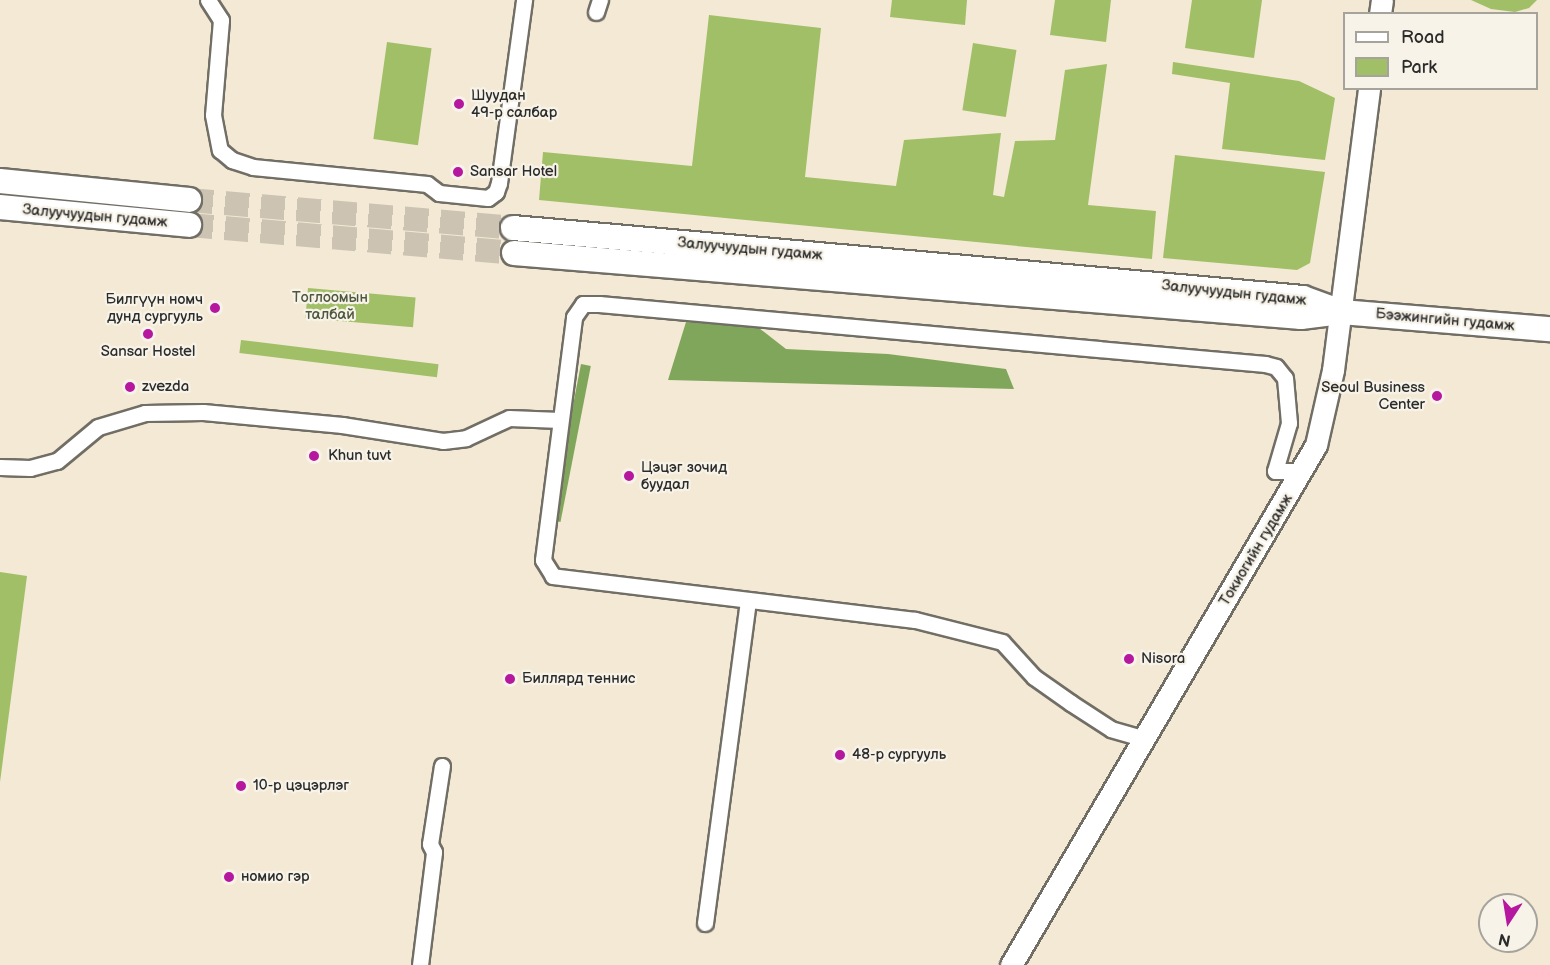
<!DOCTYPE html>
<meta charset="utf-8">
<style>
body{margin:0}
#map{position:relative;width:1550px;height:965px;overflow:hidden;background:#f4e9d4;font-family:"Balsamiq Sans",sans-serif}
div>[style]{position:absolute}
.green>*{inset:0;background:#a0bf67;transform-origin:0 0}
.forest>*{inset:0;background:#80a65c;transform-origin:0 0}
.primary-tunnel>*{height:24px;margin-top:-12px;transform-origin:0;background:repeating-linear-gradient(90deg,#ccc3b2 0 24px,transparent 0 36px)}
.roads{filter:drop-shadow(2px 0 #716e66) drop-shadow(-2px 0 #716e66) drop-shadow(0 2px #716e66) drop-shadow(0 -2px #716e66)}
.minor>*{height:15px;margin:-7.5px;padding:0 7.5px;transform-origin:7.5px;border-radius:7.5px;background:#fff}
.secondary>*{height:21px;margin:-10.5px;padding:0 10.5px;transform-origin:10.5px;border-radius:10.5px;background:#fff}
.primary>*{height:24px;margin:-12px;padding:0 12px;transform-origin:12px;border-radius:12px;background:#fff}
.dots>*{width:16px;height:16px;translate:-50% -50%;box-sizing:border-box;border:3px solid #f7f3e8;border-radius:50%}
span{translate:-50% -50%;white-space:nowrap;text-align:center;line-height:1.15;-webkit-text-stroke:4.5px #f7f3e8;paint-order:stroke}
.poi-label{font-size:15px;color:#2b2b2b}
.left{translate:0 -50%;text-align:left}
.right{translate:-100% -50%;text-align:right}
.street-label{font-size:15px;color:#2b2b2b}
.park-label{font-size:15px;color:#4e573d}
.legend{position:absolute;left:1343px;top:12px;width:195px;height:78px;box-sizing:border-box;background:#f7f3e8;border:2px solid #a5a39c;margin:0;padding:8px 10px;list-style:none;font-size:18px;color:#2b2b2b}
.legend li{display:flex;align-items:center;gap:12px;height:30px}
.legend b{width:30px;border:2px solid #a5a39c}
.north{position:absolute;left:1478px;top:893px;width:60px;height:60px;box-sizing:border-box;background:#f7f3e8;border:2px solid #a5a39c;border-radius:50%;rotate:192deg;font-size:16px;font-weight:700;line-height:24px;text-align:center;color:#2b2b2b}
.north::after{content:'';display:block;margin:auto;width:21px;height:27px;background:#b5179e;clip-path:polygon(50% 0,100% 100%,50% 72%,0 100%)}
</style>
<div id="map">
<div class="green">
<i style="clip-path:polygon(892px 0,967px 0,965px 25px,890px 17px)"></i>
<i style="clip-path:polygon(1055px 0,1111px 0,1106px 42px,1050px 35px)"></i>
<i style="clip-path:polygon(1192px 0,1262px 0,1254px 58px,1185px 48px)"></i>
<i style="clip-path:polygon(1471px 0,1537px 0,1529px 8px,1515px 12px,1491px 9px)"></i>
<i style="clip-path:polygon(709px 15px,821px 28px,805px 177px,896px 186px,904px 140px,1001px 133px,993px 195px,1004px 197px,1015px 141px,1055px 140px,1065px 70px,1107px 64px,1088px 205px,1156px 211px,1152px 259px,539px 200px,543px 152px,692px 166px)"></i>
<i style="left:387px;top:42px;width:45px;height:98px;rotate:8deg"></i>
<i style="left:973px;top:43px;width:44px;height:68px;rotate:9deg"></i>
<i style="clip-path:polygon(1173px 62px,1299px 81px,1335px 98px,1325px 160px,1222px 149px,1230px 83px,1172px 74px)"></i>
<i style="clip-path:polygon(1175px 155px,1325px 172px,1310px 263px,1297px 270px,1163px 258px)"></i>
<i style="left:308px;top:288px;width:108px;height:30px;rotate:5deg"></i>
<i style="left:241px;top:340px;width:199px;height:13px;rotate:7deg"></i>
<i style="clip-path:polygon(0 572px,27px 576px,0 782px)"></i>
</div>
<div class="forest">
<i style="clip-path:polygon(686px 322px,759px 328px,786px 349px,888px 354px,1006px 369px,1014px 389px,668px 380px)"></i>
<i style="left:581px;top:364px;width:10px;height:159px;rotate:11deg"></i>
</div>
<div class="primary-tunnel">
<i style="left:189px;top:200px;width:325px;rotate:4.9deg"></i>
<i style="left:189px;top:225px;width:326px;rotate:4.9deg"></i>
</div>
<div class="roads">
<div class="minor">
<i style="left:208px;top:0;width:24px;rotate:57deg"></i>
<i style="left:221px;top:20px;width:95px;rotate:94.8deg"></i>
<i style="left:213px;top:115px;width:36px;rotate:79deg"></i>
<i style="left:220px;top:150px;width:16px;rotate:40deg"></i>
<i style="left:232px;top:160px;width:22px;rotate:18deg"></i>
<i style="left:253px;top:167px;width:175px;rotate:5.6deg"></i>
<i style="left:427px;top:184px;width:15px;rotate:37deg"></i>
<i style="left:439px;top:193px;width:49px;rotate:5.8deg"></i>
<i style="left:488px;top:198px;width:10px;rotate:-37deg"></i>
<i style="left:496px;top:192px;width:9px;rotate:-72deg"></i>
<i style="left:499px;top:183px;width:185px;rotate:-82.2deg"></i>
<i style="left:596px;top:12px;width:13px;rotate:-72deg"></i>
<i style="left:0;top:467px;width:30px;rotate:2deg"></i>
<i style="left:30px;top:468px;width:28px;rotate:-15deg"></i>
<i style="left:57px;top:461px;width:53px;rotate:-39.7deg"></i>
<i style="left:98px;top:427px;width:49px;rotate:-16.6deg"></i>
<i style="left:145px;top:413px;width:58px;rotate:-1deg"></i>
<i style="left:203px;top:412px;width:140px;rotate:5.3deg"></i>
<i style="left:342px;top:425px;width:102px;rotate:9deg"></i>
<i style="left:443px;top:441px;width:23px;rotate:-7deg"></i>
<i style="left:466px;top:438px;width:47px;rotate:-24.9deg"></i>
<i style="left:509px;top:418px;width:51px;rotate:2.2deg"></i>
<i style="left:1142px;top:738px;width:32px;rotate:-164deg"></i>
<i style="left:1111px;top:729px;width:48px;rotate:-147deg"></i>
<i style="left:1071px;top:703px;width:45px;rotate:-144.9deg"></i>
<i style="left:1034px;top:677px;width:47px;rotate:-132.4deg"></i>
<i style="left:1002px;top:642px;width:90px;rotate:-165.8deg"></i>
<i style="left:915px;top:620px;width:365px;rotate:-173.1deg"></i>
<i style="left:553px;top:576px;width:19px;rotate:-122deg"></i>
<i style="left:543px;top:560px;width:245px;rotate:-82.7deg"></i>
<i style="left:574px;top:317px;width:16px;rotate:-55deg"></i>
<i style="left:583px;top:304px;width:16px"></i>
<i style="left:599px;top:304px;width:669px;rotate:5.15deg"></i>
<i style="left:1265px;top:364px;width:11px;rotate:15deg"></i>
<i style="left:1276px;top:367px;width:14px;rotate:51deg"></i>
<i style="left:1285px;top:378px;width:45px;rotate:84.9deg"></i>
<i style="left:1289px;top:423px;width:50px;rotate:106.3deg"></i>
<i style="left:1275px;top:471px;width:28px"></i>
<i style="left:705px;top:923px;width:324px;rotate:-82.4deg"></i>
<i style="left:420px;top:965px;width:114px;rotate:-82.9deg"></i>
<i style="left:434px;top:852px;width:9px;rotate:-117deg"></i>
<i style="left:430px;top:844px;width:79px;rotate:-81.3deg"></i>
</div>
<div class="secondary">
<i style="left:1380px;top:14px;width:14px;rotate:-82deg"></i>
<i style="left:1011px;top:965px;width:603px;rotate:-59.61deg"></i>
<i style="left:1316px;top:445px;width:77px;rotate:-77.2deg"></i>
<i style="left:1333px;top:370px;width:284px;rotate:-82.7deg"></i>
</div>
<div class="primary">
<i style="left:0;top:181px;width:190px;rotate:5.7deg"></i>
<i style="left:0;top:207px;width:190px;rotate:5.4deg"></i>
<i style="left:513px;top:228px;width:793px;rotate:5.06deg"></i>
<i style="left:1303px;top:298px;width:35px;rotate:20deg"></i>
<i style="left:514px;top:253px;width:790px;rotate:4.65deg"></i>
<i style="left:1301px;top:317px;width:40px;rotate:-7.1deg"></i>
<i style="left:1341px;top:312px;width:210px;rotate:4.7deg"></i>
</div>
</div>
<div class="dots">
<i style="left:459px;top:104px;background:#b5179e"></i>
<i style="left:458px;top:172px;background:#b5179e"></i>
<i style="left:215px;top:308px;background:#b5179e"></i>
<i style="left:148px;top:334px;background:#b5179e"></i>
<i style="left:130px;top:387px;background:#b5179e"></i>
<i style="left:1437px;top:396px;background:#b5179e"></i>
<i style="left:314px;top:456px;background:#b5179e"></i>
<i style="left:629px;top:476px;background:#b5179e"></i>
<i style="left:1129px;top:659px;background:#b5179e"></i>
<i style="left:510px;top:679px;background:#b5179e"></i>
<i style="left:840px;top:755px;background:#b5179e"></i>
<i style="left:241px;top:786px;background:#b5179e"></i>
<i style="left:229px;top:877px;background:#b5179e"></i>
</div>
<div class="poi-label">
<span class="left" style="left:471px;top:104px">Шуудан<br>49-р салбар</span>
<span class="left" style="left:470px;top:172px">Sansar Hotel</span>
<span class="right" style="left:203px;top:308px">Билгүүн номч<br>дунд сургууль</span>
<span style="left:148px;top:352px">Sansar Hostel</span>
<span class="left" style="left:142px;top:387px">zvezda</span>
<span class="right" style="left:1425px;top:396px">Seoul Business<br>Center</span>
<span class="left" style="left:328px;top:456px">Khun tuvt</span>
<span class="left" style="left:641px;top:476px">Цэцэг зочид<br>буудал</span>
<span class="left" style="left:1141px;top:659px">Nisora</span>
<span class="left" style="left:522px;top:679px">Биллярд теннис</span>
<span class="left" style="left:852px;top:755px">48-р сургууль</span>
<span class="left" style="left:253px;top:786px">10-р цэцэрлэг</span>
<span class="left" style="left:241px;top:877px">номио гэр</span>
</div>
<div class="street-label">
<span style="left:95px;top:216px;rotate:5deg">Залуучуудын гудамж</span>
<span style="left:750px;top:249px;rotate:5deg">Залуучуудын гудамж</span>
<span style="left:1234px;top:293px;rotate:6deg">Залуучуудын гудамж</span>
<span style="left:1445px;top:320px;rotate:5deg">Бээжингийн гудамж</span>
<span style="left:1256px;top:550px;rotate:-59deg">Токиогийн гудамж</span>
</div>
<div class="park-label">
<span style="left:330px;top:306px">Тоглоомын<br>талбай</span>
</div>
<ul class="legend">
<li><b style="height:8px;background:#fff"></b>Road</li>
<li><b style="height:16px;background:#a0bf67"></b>Park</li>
</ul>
<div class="north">N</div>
</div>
